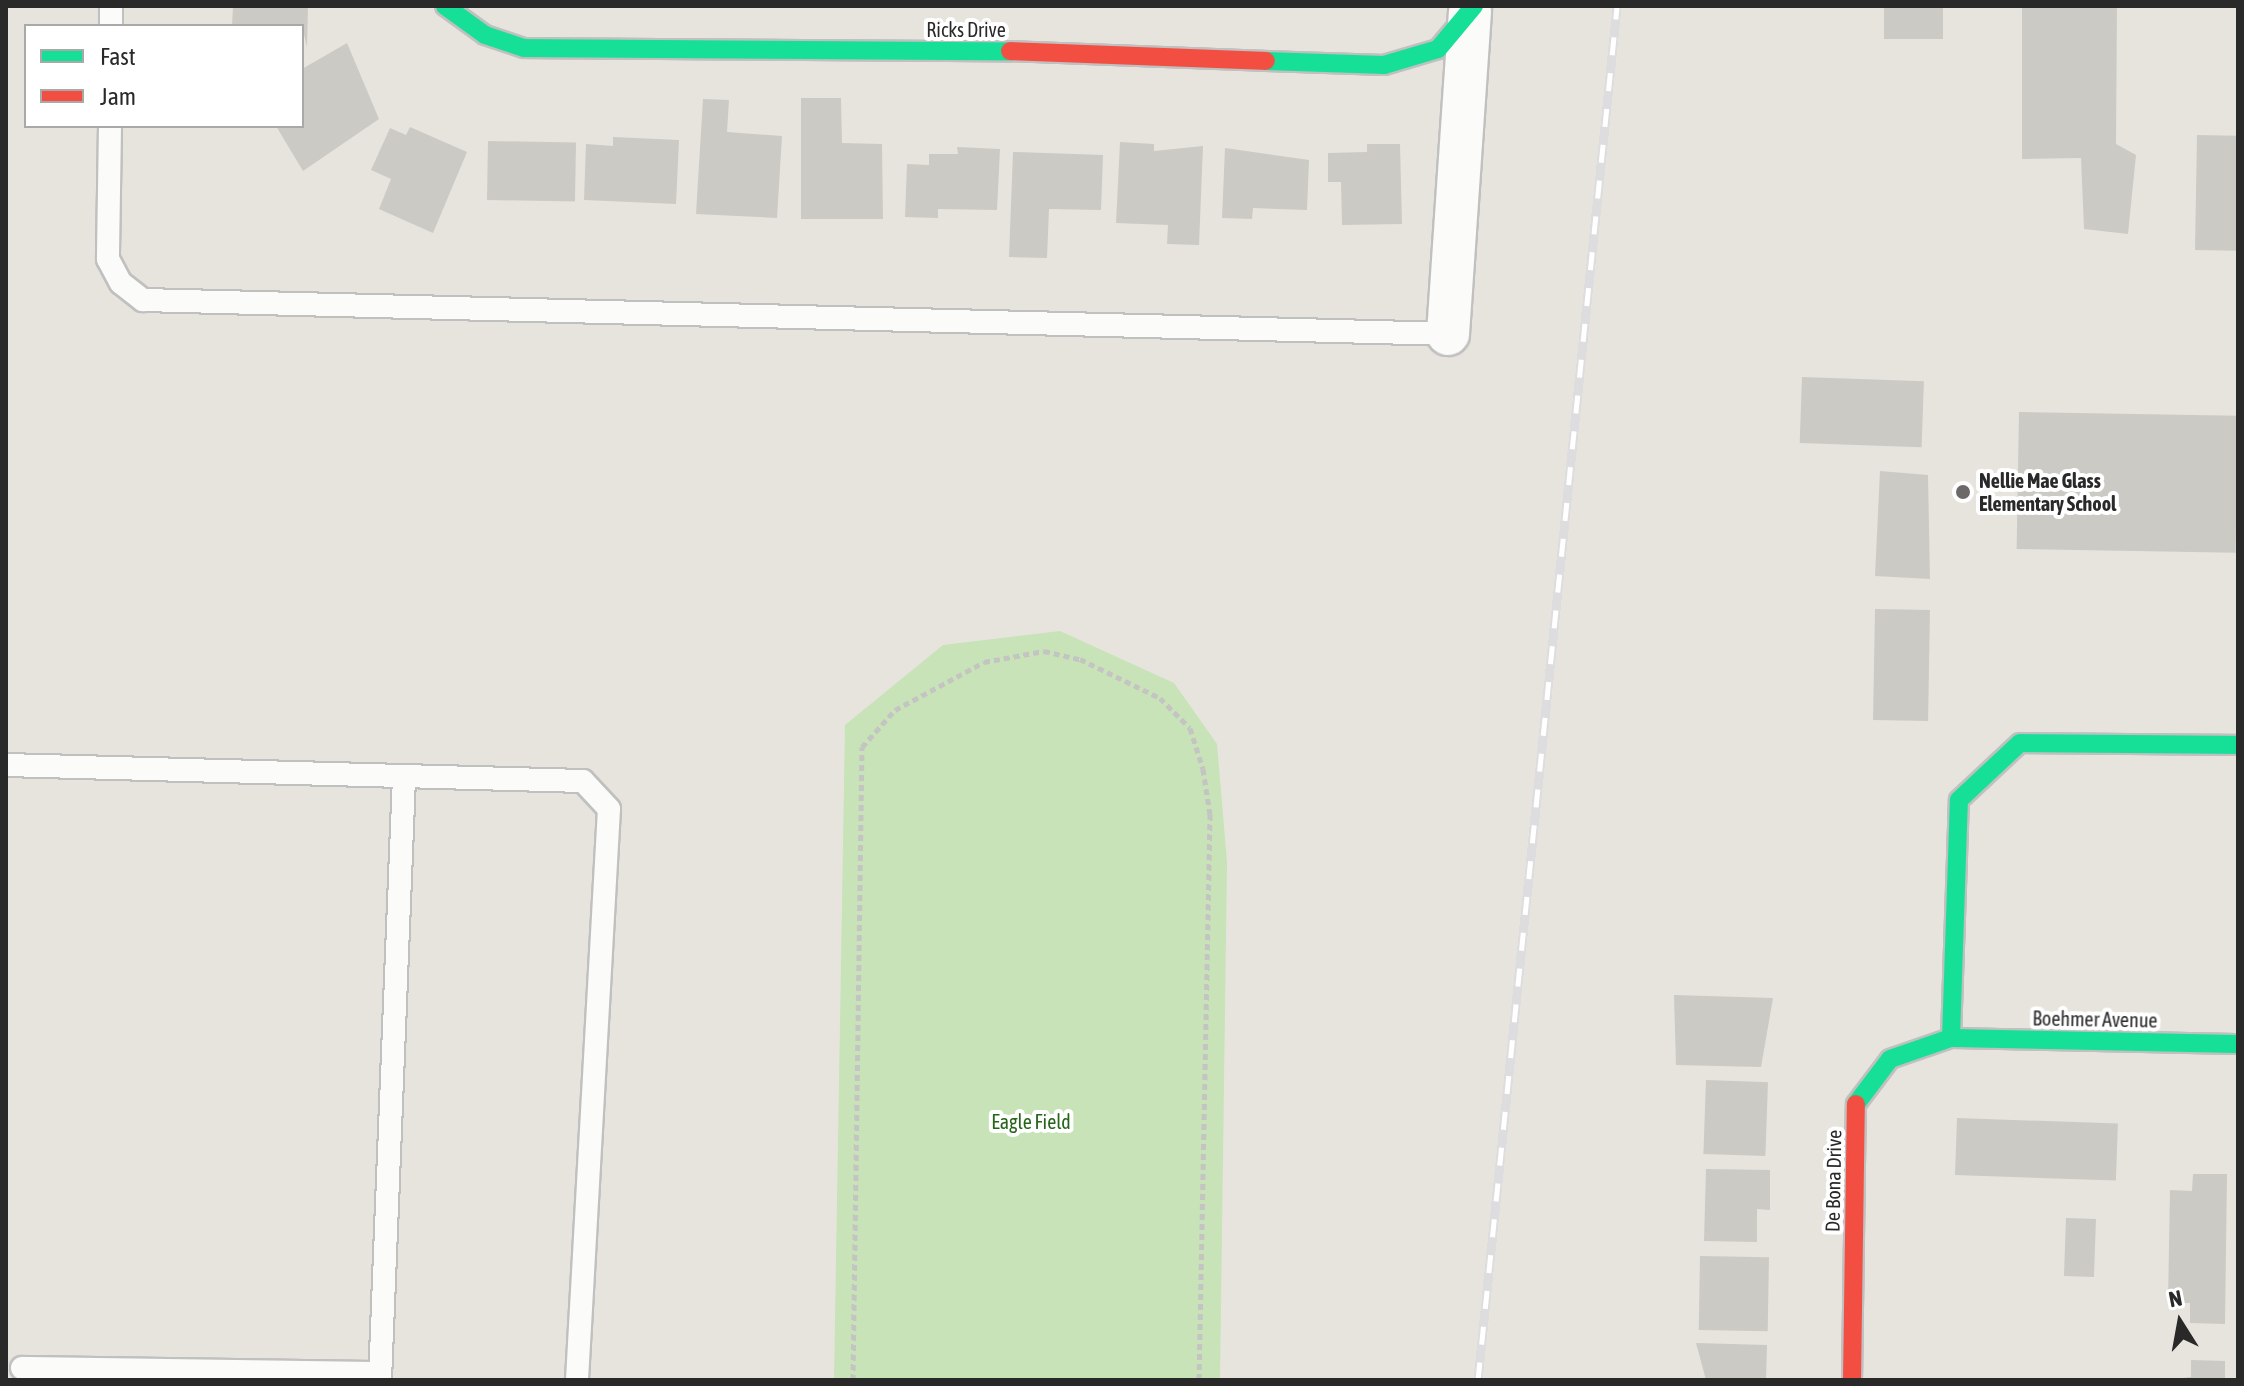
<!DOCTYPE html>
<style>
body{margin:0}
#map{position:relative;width:2244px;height:1386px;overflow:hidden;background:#e7e4de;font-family:"Asap Condensed",sans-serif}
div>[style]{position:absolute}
.green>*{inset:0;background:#c7e3b7}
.building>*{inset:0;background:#cccac5;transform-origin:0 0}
.path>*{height:5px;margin-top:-2.5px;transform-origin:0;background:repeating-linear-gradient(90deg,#c4c4c3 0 6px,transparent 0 10px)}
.roads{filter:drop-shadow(2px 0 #c1c0c0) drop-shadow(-2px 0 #c1c0c0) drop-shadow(0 2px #c1c0c0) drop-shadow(0 -2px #c1c0c0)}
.lane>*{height:22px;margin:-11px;padding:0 11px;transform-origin:11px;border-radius:11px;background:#fbfbfa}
.street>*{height:42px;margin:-21px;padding:0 21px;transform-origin:21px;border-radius:21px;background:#fbfbfa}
.fast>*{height:18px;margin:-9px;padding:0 9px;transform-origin:9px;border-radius:9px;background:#16e098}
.jam>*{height:18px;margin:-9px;padding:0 9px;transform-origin:9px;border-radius:9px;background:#f24e42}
.rail>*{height:9px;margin-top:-4.5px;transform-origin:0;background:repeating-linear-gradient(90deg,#fff 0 18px,#dddcde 0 36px);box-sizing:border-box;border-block:2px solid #dddcde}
.dots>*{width:22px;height:22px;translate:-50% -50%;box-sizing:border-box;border:4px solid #fff;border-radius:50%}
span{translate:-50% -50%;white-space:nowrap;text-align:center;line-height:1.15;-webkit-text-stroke:8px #fff;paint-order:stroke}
.street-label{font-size:20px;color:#292929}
.poi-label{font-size:20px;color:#292929;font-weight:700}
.left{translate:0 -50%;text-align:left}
.park-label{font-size:20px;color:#26641a}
.frame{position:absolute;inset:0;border:8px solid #292929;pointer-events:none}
.legend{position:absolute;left:24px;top:24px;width:280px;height:104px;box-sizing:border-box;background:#fff;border:2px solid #a9a9a9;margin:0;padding:10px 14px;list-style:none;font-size:24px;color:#292929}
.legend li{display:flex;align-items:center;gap:16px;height:40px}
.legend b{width:40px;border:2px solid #a9a9a9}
.north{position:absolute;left:2140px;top:1282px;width:80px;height:80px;-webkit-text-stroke:6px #fff;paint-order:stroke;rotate:349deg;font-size:22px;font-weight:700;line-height:32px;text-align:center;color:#292929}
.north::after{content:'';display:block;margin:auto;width:28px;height:36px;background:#292929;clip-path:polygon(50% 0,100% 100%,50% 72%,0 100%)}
</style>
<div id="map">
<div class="green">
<i style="clip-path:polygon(1060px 631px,1174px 683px,1217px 744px,1227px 862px,1220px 1380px,834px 1380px,845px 725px,943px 645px)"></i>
</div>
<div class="building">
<i style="clip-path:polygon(233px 6px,308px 6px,307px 47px,302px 26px,232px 26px)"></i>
<i style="left:1884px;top:6px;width:59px;height:33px"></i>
<i style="clip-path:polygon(2022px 6px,2117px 6px,2116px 144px,2136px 155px,2128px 234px,2084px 229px,2081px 158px,2022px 159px)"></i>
<i style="clip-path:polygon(347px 43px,379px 119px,303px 171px,276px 126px,302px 126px,302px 69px)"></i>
<i style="clip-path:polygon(801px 98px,841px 98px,842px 143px,882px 144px,883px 219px,801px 219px)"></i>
<i style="clip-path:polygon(703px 99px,729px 100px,727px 132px,782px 136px,777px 218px,696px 214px)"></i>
<i style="clip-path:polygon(410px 127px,467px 152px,433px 233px,379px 209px,391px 179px,371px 170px,390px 128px,406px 135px)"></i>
<i style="left:2197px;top:135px;width:41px;height:115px;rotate:1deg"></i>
<i style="clip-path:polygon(613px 137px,679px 140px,676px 204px,584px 200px,586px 144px,613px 146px)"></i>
<i style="left:488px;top:141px;width:88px;height:59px;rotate:1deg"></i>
<i style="clip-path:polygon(1120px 142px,1154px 144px,1154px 151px,1203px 146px,1199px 245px,1167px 244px,1168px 225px,1116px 223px)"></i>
<i style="clip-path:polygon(1367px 144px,1400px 144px,1402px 224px,1342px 225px,1341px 182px,1328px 182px,1328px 153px,1367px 152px)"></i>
<i style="clip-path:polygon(957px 147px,1000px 149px,997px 210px,938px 209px,938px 218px,905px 217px,907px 164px,929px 165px,929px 154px,958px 154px)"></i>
<i style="clip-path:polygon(1225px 148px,1309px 160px,1307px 210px,1253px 208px,1252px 219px,1222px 218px)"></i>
<i style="clip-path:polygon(1013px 152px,1103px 155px,1101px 210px,1049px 209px,1047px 258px,1009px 257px)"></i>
<i style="left:1802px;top:377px;width:122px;height:66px;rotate:2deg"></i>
<i style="left:2019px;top:412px;width:219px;height:137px;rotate:1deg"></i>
<i style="clip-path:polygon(1880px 471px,1928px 475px,1930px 579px,1875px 576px)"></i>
<i style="left:1930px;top:610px;width:111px;height:55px;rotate:91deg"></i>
<i style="clip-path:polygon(1674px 995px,1773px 998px,1761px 1067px,1676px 1065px)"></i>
<i style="left:1706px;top:1080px;width:62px;height:74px;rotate:2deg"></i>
<i style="left:1957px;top:1118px;width:161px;height:57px;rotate:2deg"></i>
<i style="clip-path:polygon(1706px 1169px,1770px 1170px,1770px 1210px,1757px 1209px,1757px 1242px,1704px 1241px)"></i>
<i style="clip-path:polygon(2193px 1174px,2227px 1174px,2225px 1324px,2190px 1323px,2190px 1303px,2168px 1303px,2170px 1190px,2192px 1191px)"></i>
<i style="left:2066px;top:1218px;width:30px;height:58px;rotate:2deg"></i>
<i style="left:1700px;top:1256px;width:69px;height:74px;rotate:1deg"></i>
<i style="clip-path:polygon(1696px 1343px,1767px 1345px,1766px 1380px,1706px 1380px)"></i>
<i style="clip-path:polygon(2191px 1360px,2225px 1361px,2225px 1380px,2167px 1380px,2191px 1377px)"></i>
</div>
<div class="path">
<i style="left:853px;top:1380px;width:633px;rotate:-89.19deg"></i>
<i style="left:862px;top:747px;width:50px;rotate:-48.3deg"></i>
<i style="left:895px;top:710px;width:101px;rotate:-28.3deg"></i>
<i style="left:984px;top:662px;width:61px;rotate:-10.4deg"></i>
<i style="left:1044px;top:651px;width:37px;rotate:13deg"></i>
<i style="left:1080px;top:659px;width:89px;rotate:26deg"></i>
<i style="left:1160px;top:698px;width:42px;rotate:45deg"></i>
<i style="left:1190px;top:728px;width:43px;rotate:72.4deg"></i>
<i style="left:1203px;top:769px;width:46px;rotate:81.2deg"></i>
<i style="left:1210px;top:814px;width:566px;rotate:91.11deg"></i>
</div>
<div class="roads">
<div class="lane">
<i style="left:111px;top:26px;width:20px;rotate:-90deg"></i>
<i style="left:110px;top:126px;width:133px;rotate:90.9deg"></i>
<i style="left:108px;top:259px;width:27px;rotate:62deg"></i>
<i style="left:121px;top:283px;width:28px;rotate:38deg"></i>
<i style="left:143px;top:300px;width:1305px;rotate:1.49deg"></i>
<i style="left:6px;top:765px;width:577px;rotate:1.59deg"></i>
<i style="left:583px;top:781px;width:38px;rotate:47deg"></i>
<i style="left:609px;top:809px;width:572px;rotate:93.21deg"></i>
<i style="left:22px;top:1368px;width:358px;rotate:0.8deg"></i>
<i style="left:380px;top:1380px;width:604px;rotate:-87.72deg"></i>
</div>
<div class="street">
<i style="left:1448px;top:334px;width:323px;rotate:-86.1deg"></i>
</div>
<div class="fast">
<i style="left:445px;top:6px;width:49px;rotate:35.9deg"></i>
<i style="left:485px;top:35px;width:41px;rotate:18.4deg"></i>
<i style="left:524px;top:48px;width:486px;rotate:0.4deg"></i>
<i style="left:1266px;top:61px;width:118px;rotate:1.9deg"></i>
<i style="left:1384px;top:65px;width:56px;rotate:-16.5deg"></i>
<i style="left:1438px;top:49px;width:56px;rotate:-50.1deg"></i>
<i style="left:1951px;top:1038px;width:238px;rotate:-88.1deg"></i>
<i style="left:1959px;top:800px;width:83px;rotate:-43.1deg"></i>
<i style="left:2020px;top:743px;width:218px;rotate:0.5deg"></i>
<i style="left:1856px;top:1104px;width:56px;rotate:-52.9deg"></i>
<i style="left:1890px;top:1059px;width:65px;rotate:-19deg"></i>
<i style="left:1951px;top:1038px;width:287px;rotate:1.2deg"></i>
</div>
<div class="jam">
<i style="left:1010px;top:51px;width:256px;rotate:2.2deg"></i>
<i style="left:1852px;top:1380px;width:276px;rotate:-89.2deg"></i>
</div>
</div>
<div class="rail">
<i style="left:1478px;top:1380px;width:1381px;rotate:-84.22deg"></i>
</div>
<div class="dots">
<i style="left:1963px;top:492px;background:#6c6a68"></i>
</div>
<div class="street-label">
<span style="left:966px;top:29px">Ricks Drive</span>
<span style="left:2095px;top:1019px;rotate:1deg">Boehmer Avenue</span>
<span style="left:1833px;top:1181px;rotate:-89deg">De Bona Drive</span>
</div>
<div class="poi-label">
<span class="left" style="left:1979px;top:492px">Nellie Mae Glass<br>Elementary School</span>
</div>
<div class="park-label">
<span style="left:1031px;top:1121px">Eagle Field</span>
</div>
<div class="frame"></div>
<ul class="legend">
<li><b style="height:10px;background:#16e098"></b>Fast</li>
<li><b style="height:10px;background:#f24e42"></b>Jam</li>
</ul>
<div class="north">N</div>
</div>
